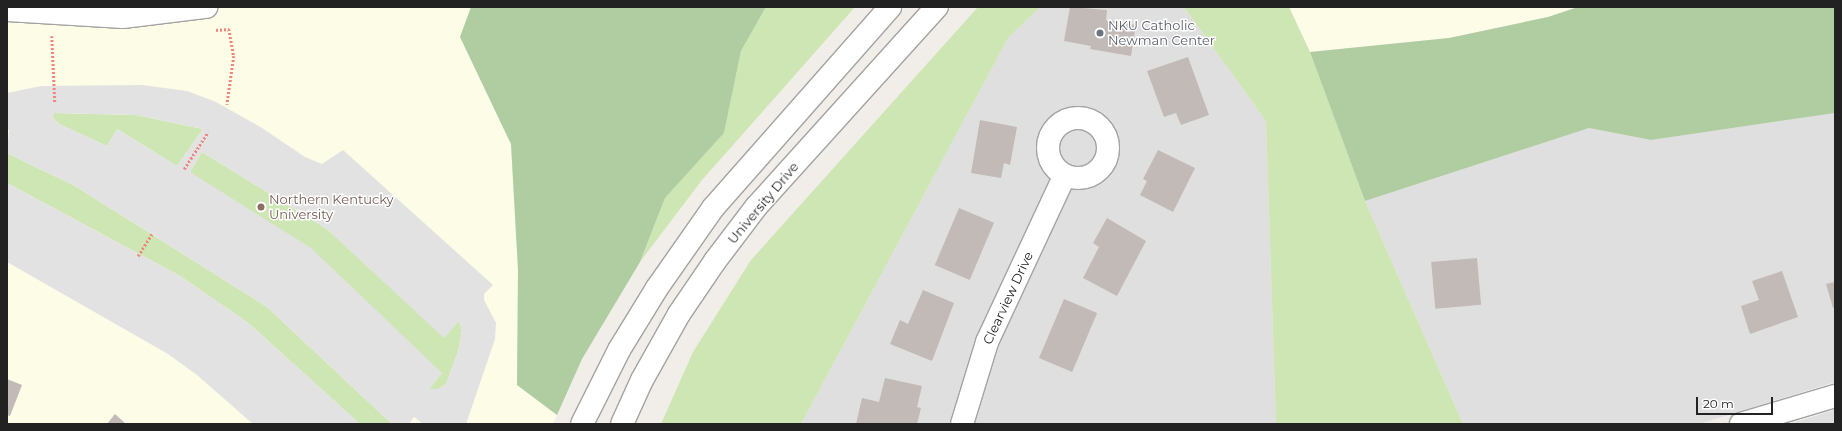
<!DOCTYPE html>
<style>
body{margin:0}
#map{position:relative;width:1842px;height:431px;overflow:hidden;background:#f1eee9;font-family:Montserrat,sans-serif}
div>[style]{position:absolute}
.residential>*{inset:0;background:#e0dfdf}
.education>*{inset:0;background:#fdfce6}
.grass>*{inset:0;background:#cee6b4}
.forest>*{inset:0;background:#afcda1}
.parking>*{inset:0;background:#e2e2e2}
.building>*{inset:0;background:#c2bab6;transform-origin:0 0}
.path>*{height:2.5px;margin-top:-1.25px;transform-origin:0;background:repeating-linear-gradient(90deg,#f0857b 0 2px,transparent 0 4px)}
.roads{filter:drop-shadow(1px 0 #a3a3a3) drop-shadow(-1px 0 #a3a3a3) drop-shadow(0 1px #a3a3a3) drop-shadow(0 -1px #a3a3a3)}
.minor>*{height:22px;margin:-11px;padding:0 11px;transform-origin:11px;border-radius:11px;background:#fff}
.minor>.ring{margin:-11px;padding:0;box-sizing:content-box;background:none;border:22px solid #fff;border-radius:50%}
.tertiary>*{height:22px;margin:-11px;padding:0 11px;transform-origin:11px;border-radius:11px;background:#fff}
.dots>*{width:11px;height:11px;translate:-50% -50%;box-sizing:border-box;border:2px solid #fff;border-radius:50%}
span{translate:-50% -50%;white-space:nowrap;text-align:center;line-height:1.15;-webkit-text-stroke:3px #fff;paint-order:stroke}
.worship-label{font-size:13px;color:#5b616d}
.left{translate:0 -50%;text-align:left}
.education-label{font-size:13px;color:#785e54}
.street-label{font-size:13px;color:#222}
.frame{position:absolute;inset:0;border:8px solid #222;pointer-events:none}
.scale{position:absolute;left:1696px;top:397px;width:77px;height:18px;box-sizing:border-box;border:2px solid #222;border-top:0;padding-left:5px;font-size:12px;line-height:14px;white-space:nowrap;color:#222;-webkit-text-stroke:3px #fff;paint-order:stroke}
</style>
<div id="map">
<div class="residential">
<i style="clip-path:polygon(1040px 7px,1184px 7px,1266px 121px,1276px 424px,801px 424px,1008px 38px)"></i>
<i style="clip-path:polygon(1835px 113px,1835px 382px,1699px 424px,1463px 424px,1365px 201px,1589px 128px,1651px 140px)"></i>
<i style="clip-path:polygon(1835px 410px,1835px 424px,1790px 424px,1825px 413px)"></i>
</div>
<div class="education">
<i style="clip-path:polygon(7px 7px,471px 7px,460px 37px,511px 144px,518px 270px,517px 385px,557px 415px,553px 424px,7px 424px)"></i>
<i style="clip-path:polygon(1289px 7px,1578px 7px,1548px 17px,1449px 38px,1310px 52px)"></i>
</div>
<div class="grass">
<i style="clip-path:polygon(766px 7px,855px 7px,702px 180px,640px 262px,665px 198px,724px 133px,741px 51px)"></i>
<i style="clip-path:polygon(978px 7px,1040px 7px,1008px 38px,801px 424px,661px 424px,693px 352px,751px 260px)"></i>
<i style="clip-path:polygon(1184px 7px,1289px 7px,1310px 52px,1365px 201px,1463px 424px,1276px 424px,1266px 121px)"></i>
<i style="clip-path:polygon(54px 113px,136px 115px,203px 129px,177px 166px,117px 129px,107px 146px,59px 124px,52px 117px)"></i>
<i style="clip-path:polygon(202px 152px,327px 229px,444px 337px,459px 321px,462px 330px,458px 352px,446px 384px,438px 389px,429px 389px,441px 374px,190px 172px)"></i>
<i style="clip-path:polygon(7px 153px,75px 186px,267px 307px,392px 424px,360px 424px,247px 322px,180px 276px,7px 183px)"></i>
</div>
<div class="forest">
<i style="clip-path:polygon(471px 7px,766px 7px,741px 51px,724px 133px,665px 198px,640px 262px,582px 359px,557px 415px,517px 385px,518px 270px,511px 144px,460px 37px)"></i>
<i style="clip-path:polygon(1578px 7px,1835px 7px,1835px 113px,1651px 140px,1589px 128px,1365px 201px,1310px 52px,1449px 38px,1548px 17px)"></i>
</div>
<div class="parking">
<i style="clip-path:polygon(evenodd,142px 85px,187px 91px,216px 102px,262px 128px,305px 157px,322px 164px,343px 150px,493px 285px,484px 294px,484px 300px,496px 323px,495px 339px,466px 424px,423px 424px,414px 417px,409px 424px,392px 424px,267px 307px,75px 186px,7px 153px,9px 130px,7px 129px,7px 93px,41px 86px,142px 85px,54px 113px,136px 115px,203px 129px,177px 166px,117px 129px,107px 146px,59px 124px,52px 117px,54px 113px,142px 85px,202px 152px,327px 229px,444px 338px,459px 321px,462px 330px,458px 352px,446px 384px,438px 389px,429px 389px,442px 373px,311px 248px,190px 172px,202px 152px)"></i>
<i style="clip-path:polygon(7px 183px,180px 276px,247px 322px,360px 424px,253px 424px,197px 375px,168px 354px,7px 262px)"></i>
</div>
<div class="building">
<i style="clip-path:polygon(1070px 7px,1107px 10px,1106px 20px,1136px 25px,1131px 56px,1090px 49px,1091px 46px,1064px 41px)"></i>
<i style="clip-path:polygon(1188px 57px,1209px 115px,1181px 125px,1176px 113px,1164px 117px,1147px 71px)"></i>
<i style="clip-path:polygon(980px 120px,1017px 127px,1010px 165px,1004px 163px,1001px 178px,971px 173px)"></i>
<i style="clip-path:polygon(1158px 150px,1195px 168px,1173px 212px,1140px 195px,1147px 181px,1143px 179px)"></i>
<i style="left:959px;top:208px;width:38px;height:62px;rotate:23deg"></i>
<i style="clip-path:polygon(1107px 218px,1146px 241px,1117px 296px,1083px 278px,1099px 247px,1093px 243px)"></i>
<i style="left:1477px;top:258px;width:47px;height:46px;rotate:85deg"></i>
<i style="clip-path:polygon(1782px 271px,1798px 317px,1750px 334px,1741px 306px,1759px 300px,1752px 281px)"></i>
<i style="clip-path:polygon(1835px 282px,1835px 307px,1833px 308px,1826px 284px)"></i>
<i style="clip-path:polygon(923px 290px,954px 303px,932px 361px,890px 344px,900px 320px,908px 324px)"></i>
<i style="left:1064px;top:299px;width:36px;height:64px;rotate:23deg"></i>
<i style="clip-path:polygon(885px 378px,922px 386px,917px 407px,921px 408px,917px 424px,856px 424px,862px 398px,879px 402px)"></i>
<i style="clip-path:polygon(7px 379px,22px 385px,10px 416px,7px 415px)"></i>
<i style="clip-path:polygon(115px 414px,126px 424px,107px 424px)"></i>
</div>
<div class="path">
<i style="left:216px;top:30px;width:13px;rotate:-4deg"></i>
<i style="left:229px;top:29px;width:27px;rotate:80deg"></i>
<i style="left:234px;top:56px;width:49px;rotate:98.1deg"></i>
<i style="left:52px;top:36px;width:67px;rotate:87.4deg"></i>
<i style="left:184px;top:169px;width:44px;rotate:-57deg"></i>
<i style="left:138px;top:256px;width:26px;rotate:-58deg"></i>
</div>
<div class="roads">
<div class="minor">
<i style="left:7px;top:10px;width:116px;rotate:3.5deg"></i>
<i style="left:123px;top:17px;width:84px;rotate:-6.9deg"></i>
<i class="ring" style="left:1048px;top:118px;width:38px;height:38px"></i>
<i style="left:962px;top:424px;width:86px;rotate:-73deg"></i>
<i style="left:987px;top:342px;width:184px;rotate:-65deg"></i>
</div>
<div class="tertiary">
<i style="left:582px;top:424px;width:83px;rotate:-63.4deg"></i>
<i style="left:619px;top:350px;width:73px;rotate:-58.5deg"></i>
<i style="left:657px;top:288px;width:98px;rotate:-55deg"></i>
<i style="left:713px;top:208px;width:268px;rotate:-48.6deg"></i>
<i style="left:622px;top:424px;width:48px;rotate:-65.6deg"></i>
<i style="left:642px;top:380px;width:76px;rotate:-60.7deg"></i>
<i style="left:679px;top:314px;width:64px;rotate:-55.8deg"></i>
<i style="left:715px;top:261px;width:68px;rotate:-52.8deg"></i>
<i style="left:756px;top:207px;width:270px;rotate:-47.9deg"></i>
<i style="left:1741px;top:424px;width:98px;rotate:-16.6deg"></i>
</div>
</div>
<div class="dots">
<i style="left:1100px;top:33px;background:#6b7280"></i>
<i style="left:261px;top:207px;background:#8d6e63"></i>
</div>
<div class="worship-label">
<span class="left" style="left:1108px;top:33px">NKU Catholic<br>Newman Center</span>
</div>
<div class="education-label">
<span class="left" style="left:269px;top:207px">Northern Kentucky<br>University</span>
</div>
<div class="street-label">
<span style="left:763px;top:203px;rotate:-50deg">University Drive</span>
<span style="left:1008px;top:298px;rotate:-65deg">Clearview Drive</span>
</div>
<div class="frame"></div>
<div class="scale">20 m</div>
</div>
